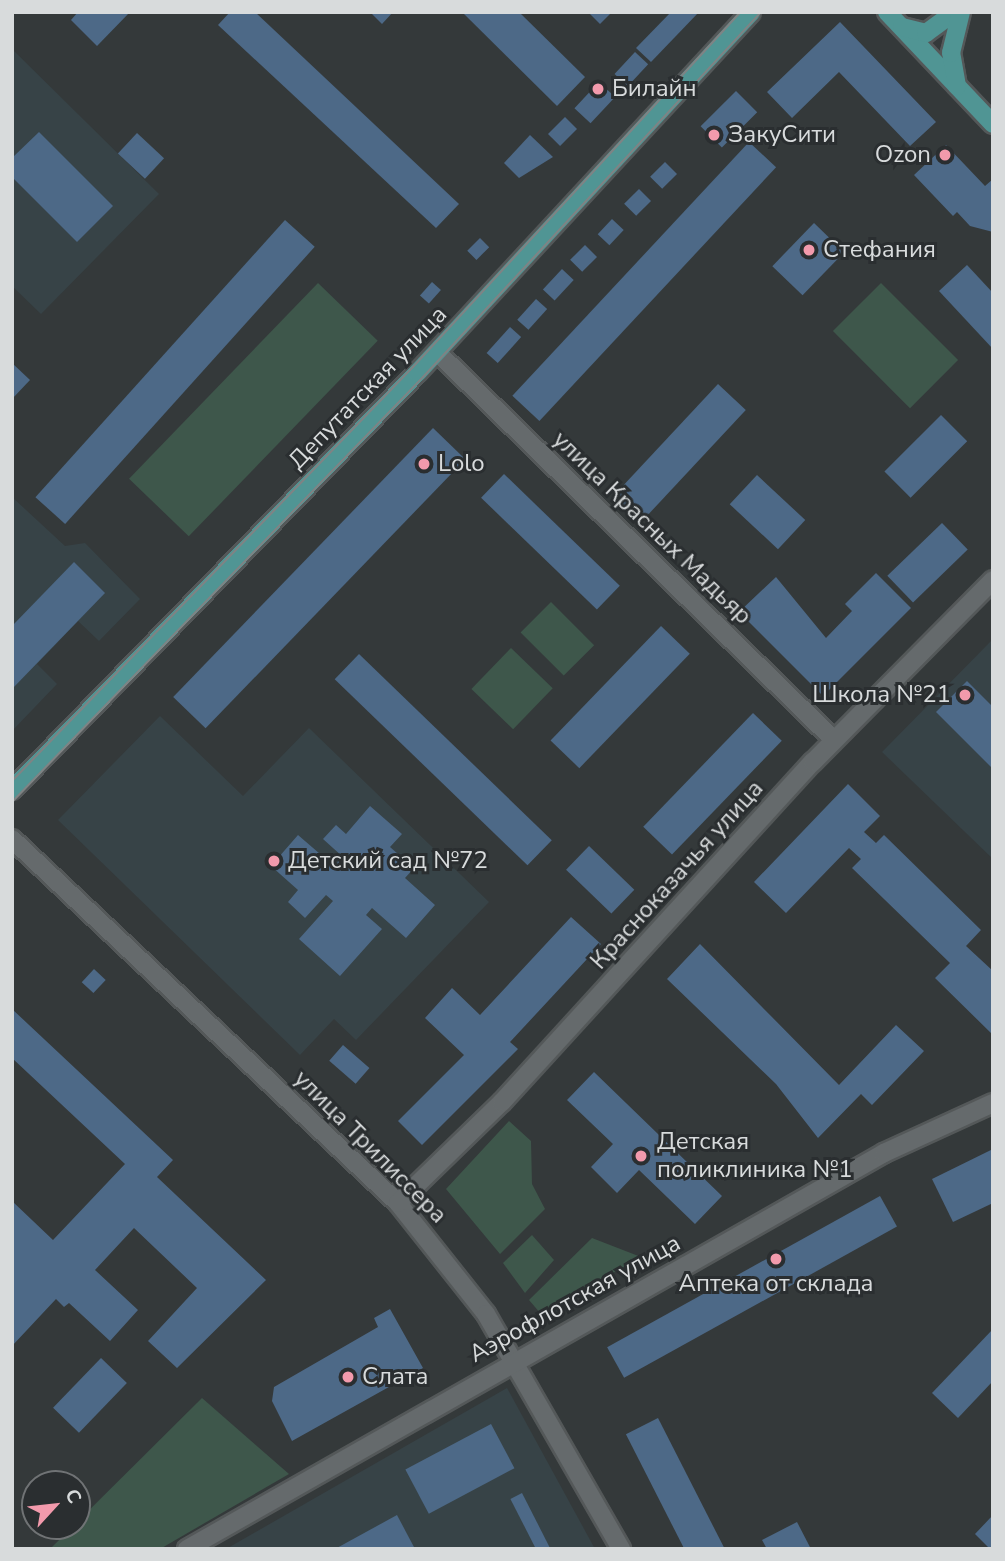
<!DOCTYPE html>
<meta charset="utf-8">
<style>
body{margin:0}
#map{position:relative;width:1005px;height:1561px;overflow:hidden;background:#34393a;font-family:"Nunito Sans",sans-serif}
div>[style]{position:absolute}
.built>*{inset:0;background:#374347}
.green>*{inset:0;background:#3e574b;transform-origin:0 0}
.building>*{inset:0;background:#4d6987;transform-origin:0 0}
.roads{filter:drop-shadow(2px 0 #545859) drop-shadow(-2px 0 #545859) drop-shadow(0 2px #545859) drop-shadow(0 -2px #545859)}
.minor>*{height:18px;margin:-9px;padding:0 9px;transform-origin:9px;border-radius:9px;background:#656a6c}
.major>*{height:18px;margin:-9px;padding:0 9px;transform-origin:9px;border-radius:9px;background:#509594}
.tram>*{height:2px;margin:-1px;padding:0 1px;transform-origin:1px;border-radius:1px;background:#7f8384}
.dots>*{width:19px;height:19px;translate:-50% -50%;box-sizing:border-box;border:4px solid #2a2e30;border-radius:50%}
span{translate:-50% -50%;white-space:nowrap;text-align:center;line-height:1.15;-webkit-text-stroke:6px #2a2e30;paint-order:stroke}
.poi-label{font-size:24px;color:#d8dbdc}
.left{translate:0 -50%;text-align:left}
.right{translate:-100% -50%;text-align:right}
.street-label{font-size:24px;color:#d8dbdc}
.frame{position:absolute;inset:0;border:14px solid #d8dbdc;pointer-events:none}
.north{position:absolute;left:21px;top:1470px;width:70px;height:70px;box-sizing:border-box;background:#2a2e30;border:2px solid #707375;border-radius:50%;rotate:63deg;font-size:19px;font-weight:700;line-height:28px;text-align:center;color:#d8dbdc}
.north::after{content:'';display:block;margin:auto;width:24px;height:32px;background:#f29aac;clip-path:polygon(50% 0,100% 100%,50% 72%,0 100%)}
</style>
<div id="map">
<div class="built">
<i style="clip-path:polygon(12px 49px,159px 194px,41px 314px,12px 286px)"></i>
<i style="clip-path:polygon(12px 497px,65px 546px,85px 543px,140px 599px,99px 641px,78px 621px,37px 664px,57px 684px,12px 731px)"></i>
<i style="clip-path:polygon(993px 639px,993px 859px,882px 752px)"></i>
<i style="clip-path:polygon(160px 716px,243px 796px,309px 728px,489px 902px,356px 1040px,334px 1019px,300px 1055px,58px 820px)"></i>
<i style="clip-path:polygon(507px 1388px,595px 1549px,226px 1549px)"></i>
</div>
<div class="green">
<i style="left:318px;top:283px;width:83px;height:272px;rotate:44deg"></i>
<i style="left:881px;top:283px;width:109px;height:68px;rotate:45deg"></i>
<i style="left:551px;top:602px;width:61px;height:43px;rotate:45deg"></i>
<i style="left:511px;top:648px;width:58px;height:57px;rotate:44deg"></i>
<i style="clip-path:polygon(509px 1121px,531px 1141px,532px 1184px,545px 1209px,500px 1254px,446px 1189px)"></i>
<i style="clip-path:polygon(532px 1235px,554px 1260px,525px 1293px,503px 1263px)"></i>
<i style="clip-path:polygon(592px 1238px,641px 1257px,541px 1314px,529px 1300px)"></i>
<i style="clip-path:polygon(202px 1398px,289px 1474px,160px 1549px,50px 1549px)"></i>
</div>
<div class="building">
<i style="clip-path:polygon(78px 12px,130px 12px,97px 46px,71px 20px)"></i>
<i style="clip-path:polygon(230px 12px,255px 12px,459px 204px,436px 228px,218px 25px)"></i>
<i style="clip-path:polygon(370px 12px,393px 12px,382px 24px)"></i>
<i style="clip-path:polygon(462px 12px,519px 12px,585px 77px,557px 106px)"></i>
<i style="clip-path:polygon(588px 12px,612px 12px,600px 24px)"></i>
<i style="clip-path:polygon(671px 12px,699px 12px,651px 62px,636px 48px)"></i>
<i style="clip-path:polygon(840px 22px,936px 122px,910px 146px,839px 72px,792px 118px,767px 92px)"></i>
<i style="left:635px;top:52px;width:18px;height:30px;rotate:43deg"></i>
<i style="left:599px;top:82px;width:22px;height:36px;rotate:43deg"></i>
<i style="left:736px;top:91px;width:30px;height:50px;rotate:45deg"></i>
<i style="left:565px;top:117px;width:17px;height:24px;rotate:45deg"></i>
<i style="clip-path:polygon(39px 132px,113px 206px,77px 242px,12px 177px,12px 158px)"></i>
<i style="left:137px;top:133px;width:37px;height:28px;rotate:43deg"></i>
<i style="clip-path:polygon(530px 135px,553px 157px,519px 178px,504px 163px)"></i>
<i style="left:749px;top:142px;width:37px;height:347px;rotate:43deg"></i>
<i style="clip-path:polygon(946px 145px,985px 186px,993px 179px,993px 232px,970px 226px,957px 212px,953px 216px,914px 175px)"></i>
<i style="left:665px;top:162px;width:17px;height:21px;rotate:45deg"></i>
<i style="left:639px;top:189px;width:17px;height:21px;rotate:45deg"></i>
<i style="left:612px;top:219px;width:16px;height:21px;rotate:43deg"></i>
<i style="left:285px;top:220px;width:40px;height:373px;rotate:42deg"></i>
<i style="left:814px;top:223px;width:42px;height:60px;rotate:44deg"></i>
<i style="left:480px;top:238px;width:13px;height:18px;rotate:45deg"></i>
<i style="left:585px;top:245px;width:17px;height:21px;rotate:45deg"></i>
<i style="clip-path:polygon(967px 265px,993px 293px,993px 349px,939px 291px)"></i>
<i style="left:562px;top:269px;width:16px;height:28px;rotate:43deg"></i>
<i style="left:432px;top:282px;width:12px;height:18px;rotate:42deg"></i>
<i style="left:536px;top:299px;width:15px;height:28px;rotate:42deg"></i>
<i style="left:510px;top:327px;width:15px;height:35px;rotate:42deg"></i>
<i style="clip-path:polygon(12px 363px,30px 380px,12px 399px)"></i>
<i style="left:718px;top:384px;width:38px;height:156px;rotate:43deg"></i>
<i style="left:941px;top:415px;width:37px;height:80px;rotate:45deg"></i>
<i style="left:433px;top:428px;width:45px;height:374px;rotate:44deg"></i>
<i style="left:504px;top:474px;width:161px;height:33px;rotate:44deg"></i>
<i style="left:757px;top:475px;width:66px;height:40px;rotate:43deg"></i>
<i style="left:942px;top:523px;width:37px;height:76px;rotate:46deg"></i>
<i style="clip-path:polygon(74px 562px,105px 593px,12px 689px,12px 626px)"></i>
<i style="clip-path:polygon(876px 573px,911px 608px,823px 696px,739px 612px,776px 577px,826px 638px,852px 611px,845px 604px)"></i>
<i style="left:661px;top:626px;width:40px;height:159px;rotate:44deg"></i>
<i style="left:359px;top:654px;width:268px;height:35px;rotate:44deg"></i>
<i style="clip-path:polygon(967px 681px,993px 707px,993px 769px,936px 712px)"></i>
<i style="left:753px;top:713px;width:40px;height:158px;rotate:44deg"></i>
<i style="clip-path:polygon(848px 784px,880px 816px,864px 832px,876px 843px,884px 835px,981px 930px,966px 946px,993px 971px,993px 1035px,935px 978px,950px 963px,852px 868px,861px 859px,849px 848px,786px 913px,754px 882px)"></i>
<i style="clip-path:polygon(370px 806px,402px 834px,390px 847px,414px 868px,405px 878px,435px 905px,406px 938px,372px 908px,366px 915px,382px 929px,340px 976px,299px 939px,333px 901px,326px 895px,305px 918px,288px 902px,298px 890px,271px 866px,298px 835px,334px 866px,343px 857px,323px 839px,336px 825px,346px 834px)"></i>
<i style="left:589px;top:846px;width:63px;height:33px;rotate:44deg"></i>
<i style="clip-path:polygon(571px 917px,601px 944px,510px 1042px,518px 1049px,422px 1145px,398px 1121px,464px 1055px,425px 1018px,452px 988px,480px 1015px)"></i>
<i style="clip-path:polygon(700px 944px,839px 1085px,896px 1025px,924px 1051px,872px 1105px,861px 1094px,818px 1138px,776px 1084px,667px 979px)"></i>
<i style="left:94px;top:969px;width:16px;height:18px;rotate:43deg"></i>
<i style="clip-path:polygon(12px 1009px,173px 1160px,157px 1177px,266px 1280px,177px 1368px,148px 1341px,197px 1288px,134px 1228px,95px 1270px,138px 1310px,110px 1341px,69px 1303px,64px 1307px,56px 1299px,12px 1346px,12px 1201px,53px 1240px,125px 1164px,12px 1058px)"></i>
<i style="left:343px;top:1045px;width:35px;height:21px;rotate:41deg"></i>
<i style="clip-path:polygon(594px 1072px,722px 1196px,695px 1224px,639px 1170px,617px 1193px,591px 1167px,613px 1144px,567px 1100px)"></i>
<i style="clip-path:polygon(993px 1149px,993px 1203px,953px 1222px,932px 1179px)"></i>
<i style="left:880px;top:1196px;width:35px;height:312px;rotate:61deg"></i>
<i style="clip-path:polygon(390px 1309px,423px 1368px,292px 1441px,272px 1401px,274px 1387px,378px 1327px,374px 1318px)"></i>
<i style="clip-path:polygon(993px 1329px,993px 1381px,958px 1418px,932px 1393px)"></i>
<i style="left:101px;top:1358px;width:36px;height:69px;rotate:44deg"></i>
<i style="left:658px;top:1418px;width:148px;height:36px;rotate:63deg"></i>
<i style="left:491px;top:1424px;width:50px;height:97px;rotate:62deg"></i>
<i style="left:522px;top:1493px;width:63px;height:13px;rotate:63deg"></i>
<i style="clip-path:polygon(397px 1515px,415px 1549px,335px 1549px)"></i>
<i style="clip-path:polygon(993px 1515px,993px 1549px,990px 1549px,975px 1534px)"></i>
<i style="clip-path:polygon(797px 1522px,811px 1549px,767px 1549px,762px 1540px)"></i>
</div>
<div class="roads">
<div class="minor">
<i style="left:437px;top:352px;width:555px;rotate:44.34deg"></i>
<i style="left:12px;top:839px;width:531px;rotate:43.32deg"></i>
<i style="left:398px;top:1203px;width:142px;rotate:51.6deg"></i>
<i style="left:486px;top:1314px;width:271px;rotate:60.1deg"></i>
<i style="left:398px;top:1203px;width:145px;rotate:-44.2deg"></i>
<i style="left:502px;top:1102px;width:461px;rotate:-47.6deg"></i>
<i style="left:813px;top:762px;width:256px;rotate:-45.3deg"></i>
<i style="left:187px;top:1549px;width:802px;rotate:-29.6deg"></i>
<i style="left:884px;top:1153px;width:120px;rotate:-24.6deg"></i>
</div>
<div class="major">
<i style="left:887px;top:12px;width:154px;rotate:46.6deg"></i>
<i style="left:902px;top:27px;width:25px;rotate:14deg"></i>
<i style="left:926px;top:33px;width:36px;rotate:-36deg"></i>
<i style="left:957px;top:86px;width:34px;rotate:-100deg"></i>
<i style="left:951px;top:53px;width:42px;rotate:-76.3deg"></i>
<i style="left:12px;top:790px;width:583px;rotate:-45.83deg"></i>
<i style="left:418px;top:372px;width:490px;rotate:-47.2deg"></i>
</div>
</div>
<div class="tram">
<i style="left:12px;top:781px;width:576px;rotate:-45.91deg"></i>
<i style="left:413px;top:367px;width:483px;rotate:-47.3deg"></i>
<i style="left:12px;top:802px;width:591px;rotate:-45.96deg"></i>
<i style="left:423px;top:377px;width:497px;rotate:-47.2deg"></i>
</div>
<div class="dots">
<i style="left:598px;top:89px;background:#f29aac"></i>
<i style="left:714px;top:135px;background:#f29aac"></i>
<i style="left:945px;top:155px;background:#f29aac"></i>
<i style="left:809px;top:250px;background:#f29aac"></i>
<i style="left:424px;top:464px;background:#f29aac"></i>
<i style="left:965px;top:695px;background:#f29aac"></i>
<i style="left:274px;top:861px;background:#f29aac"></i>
<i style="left:641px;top:1156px;background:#f29aac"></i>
<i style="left:776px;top:1259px;background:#f29aac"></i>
<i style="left:348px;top:1377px;background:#f29aac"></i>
</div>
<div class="poi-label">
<span class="left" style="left:612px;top:89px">Билайн</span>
<span class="left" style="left:728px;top:135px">ЗакуСити</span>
<span class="right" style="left:931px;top:155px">Ozon</span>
<span class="left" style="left:823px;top:250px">Стефания</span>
<span class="left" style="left:438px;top:464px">Lolo</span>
<span class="right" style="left:951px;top:695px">Школа №21</span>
<span class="left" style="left:288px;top:861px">Детский сад №72</span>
<span class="left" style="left:657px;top:1156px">Детская<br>поликлиника №1</span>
<span style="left:776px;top:1284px">Аптека от склада</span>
<span class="left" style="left:362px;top:1377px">Слата</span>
</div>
<div class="street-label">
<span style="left:368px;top:388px;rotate:-46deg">Депутатская улица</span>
<span style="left:652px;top:528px;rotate:44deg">улица Красных Мадьяр</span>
<span style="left:677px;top:875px;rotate:-48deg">Красноказачья улица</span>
<span style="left:370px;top:1147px;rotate:45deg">улица Трилиссера</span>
<span style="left:575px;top:1299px;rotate:-29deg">Аэрофлотская улица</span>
</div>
<div class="frame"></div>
<div class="north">С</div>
</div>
